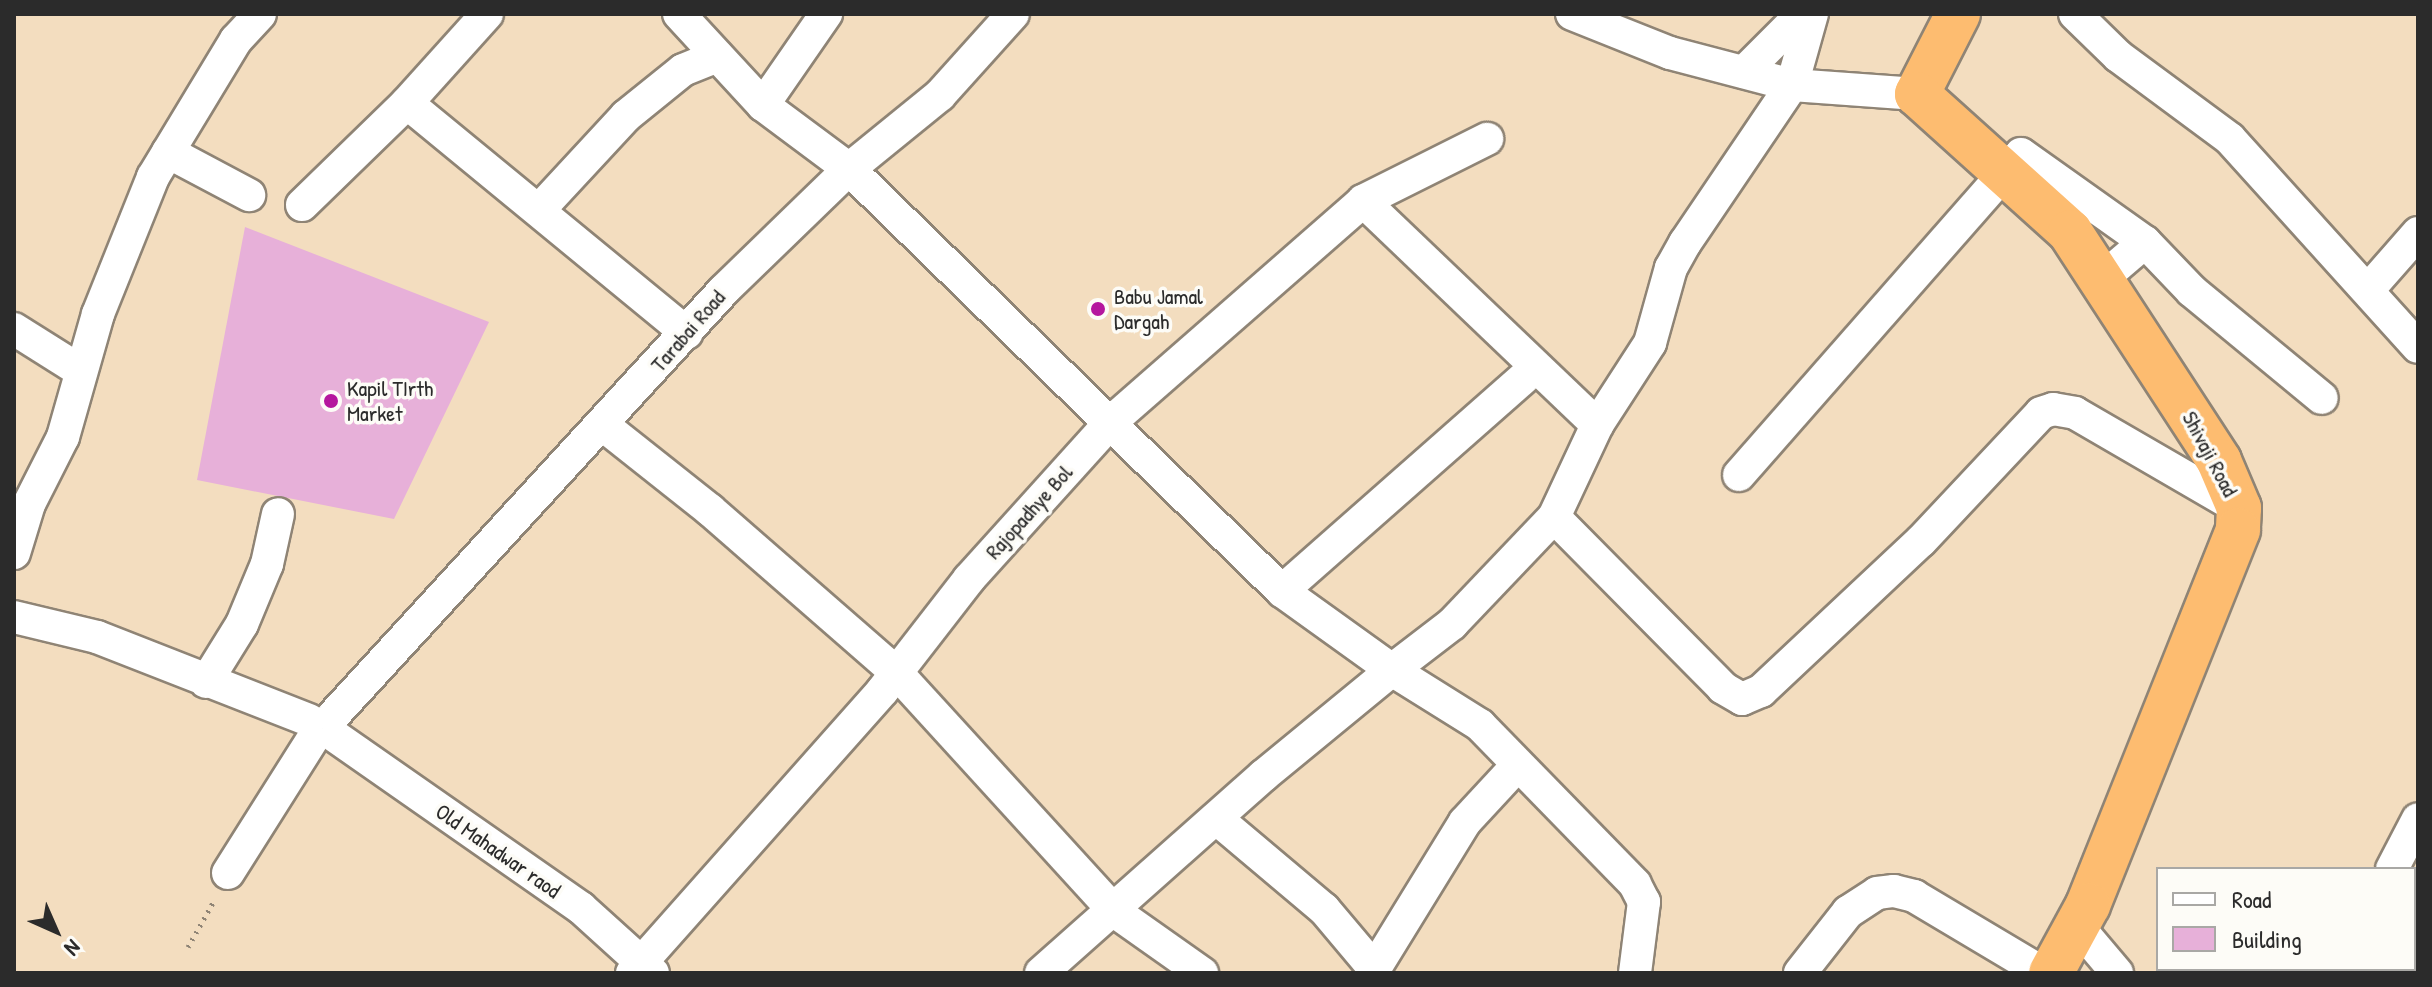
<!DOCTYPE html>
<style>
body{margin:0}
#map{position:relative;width:2432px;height:987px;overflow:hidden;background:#f3ddbf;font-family:"Patrick Hand",sans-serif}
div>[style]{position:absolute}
.building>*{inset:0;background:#e7b0d9}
.path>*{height:5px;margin-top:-2.5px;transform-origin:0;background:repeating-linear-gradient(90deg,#8f8475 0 2px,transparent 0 8px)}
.roads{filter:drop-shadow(2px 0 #8f8475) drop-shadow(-2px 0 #8f8475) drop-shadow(0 2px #8f8475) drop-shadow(0 -2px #8f8475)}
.minor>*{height:32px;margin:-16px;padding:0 16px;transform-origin:16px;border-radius:16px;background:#fff}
.highway>*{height:44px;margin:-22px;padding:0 22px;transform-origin:22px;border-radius:22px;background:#fdbc70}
.dots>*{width:22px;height:22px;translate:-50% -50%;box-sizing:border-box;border:4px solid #fdfcf7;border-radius:50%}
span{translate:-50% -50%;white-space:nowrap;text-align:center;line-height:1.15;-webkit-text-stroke:7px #fdfcf7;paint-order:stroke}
.poi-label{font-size:22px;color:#2b2b2b}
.left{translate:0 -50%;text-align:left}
.street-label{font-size:22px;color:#2b2b2b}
.frame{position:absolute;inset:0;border:16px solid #2b2b2b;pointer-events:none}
.legend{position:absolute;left:2156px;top:867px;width:260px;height:104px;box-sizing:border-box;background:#fdfcf7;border:2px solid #a9a8a5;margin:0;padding:10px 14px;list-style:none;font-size:24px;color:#2b2b2b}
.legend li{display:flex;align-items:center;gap:16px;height:40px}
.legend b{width:40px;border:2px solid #a9a8a5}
.north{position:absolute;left:16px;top:891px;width:80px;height:80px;-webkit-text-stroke:6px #fdfcf7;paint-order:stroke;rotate:135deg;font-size:22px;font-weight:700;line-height:32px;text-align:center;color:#2b2b2b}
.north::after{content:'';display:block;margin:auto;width:28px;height:36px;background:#2b2b2b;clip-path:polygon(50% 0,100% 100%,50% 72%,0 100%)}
</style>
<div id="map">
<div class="building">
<i style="clip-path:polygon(245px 227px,489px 322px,394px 519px,197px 480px)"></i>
</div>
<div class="path">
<i style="left:188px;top:947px;width:55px;rotate:-60.6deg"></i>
</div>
<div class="roads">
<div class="minor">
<i style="left:487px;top:14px;width:120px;rotate:132deg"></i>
<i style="left:407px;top:103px;width:362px;rotate:39.4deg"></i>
<i style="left:679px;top:14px;width:124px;rotate:47.3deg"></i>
<i style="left:763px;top:105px;width:107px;rotate:36.7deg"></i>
<i style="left:849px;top:169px;width:605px;rotate:44.26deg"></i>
<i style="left:1282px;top:591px;width:135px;rotate:35.7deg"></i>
<i style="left:1392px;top:670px;width:167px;rotate:140.6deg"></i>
<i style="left:1263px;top:776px;width:297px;rotate:138.4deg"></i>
<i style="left:1572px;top:14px;width:105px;rotate:21.7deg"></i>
<i style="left:1670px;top:53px;width:126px;rotate:14.7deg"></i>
<i style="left:1792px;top:85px;width:125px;rotate:4.1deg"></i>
<i style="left:2075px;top:14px;width:60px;rotate:44.3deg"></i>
<i style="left:2118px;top:56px;width:139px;rotate:36.5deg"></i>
<i style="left:2230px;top:139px;width:280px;rotate:47.9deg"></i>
<i style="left:1744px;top:72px;width:82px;rotate:-45deg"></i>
<i style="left:763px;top:105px;width:111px;rotate:-55.3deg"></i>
<i style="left:168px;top:152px;width:92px;rotate:28deg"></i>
<i style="left:1363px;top:201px;width:324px;rotate:43.7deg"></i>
<i style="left:302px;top:205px;width:146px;rotate:-44.2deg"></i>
<i style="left:539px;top:210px;width:128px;rotate:-47.2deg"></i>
<i style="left:626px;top:116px;width:73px;rotate:-38.9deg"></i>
<i style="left:683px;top:70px;width:37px;rotate:-22deg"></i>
<i style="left:2103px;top:278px;width:55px;rotate:-40.6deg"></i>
<i style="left:2368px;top:290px;width:76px;rotate:-48.7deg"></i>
<i style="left:14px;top:329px;width:77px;rotate:32.2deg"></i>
<i style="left:604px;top:426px;width:135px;rotate:38.4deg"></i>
<i style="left:710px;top:510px;width:247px;rotate:41.1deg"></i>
<i style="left:896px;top:672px;width:323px;rotate:47.6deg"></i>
<i style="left:1114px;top:911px;width:108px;rotate:35.2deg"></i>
<i style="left:1739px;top:475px;width:427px;rotate:-48.7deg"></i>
<i style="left:2021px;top:154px;width:152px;rotate:35.4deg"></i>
<i style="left:2145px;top:242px;width:68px;rotate:46.2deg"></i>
<i style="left:2192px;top:291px;width:168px;rotate:39.5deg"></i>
<i style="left:1554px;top:517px;width:240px;rotate:45.3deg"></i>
<i style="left:1723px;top:688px;width:22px;rotate:30deg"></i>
<i style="left:1742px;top:699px;width:21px;rotate:-23deg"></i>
<i style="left:1761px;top:691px;width:219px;rotate:-43.2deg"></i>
<i style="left:1921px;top:541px;width:175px;rotate:-46.8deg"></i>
<i style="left:2041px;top:413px;width:13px;rotate:-18deg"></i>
<i style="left:2053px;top:409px;width:22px;rotate:10deg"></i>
<i style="left:2075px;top:413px;width:190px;rotate:30.1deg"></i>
<i style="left:14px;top:553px;width:51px;rotate:-73deg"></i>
<i style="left:29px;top:504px;width:75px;rotate:-63.1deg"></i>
<i style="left:63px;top:437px;width:128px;rotate:-74.1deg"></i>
<i style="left:98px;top:314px;width:148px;rotate:-68.1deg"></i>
<i style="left:153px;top:177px;width:160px;rotate:-58.8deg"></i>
<i style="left:236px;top:40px;width:35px;rotate:-47deg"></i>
<i style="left:1282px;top:591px;width:322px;rotate:-41.4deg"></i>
<i style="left:14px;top:617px;width:85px;rotate:13.5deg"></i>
<i style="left:97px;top:637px;width:228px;rotate:21.4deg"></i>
<i style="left:206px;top:682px;width:68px;rotate:-58.2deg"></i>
<i style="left:242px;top:624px;width:65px;rotate:-67.4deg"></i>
<i style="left:267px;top:564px;width:51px;rotate:-77.6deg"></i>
<i style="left:333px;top:716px;width:578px;rotate:-47.45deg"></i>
<i style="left:724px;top:290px;width:174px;rotate:-44.1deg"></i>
<i style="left:849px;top:169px;width:117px;rotate:-39.1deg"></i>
<i style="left:940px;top:95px;width:109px;rotate:-48deg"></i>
<i style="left:336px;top:737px;width:299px;rotate:34.9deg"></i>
<i style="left:581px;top:908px;width:97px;rotate:42.1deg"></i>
<i style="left:1217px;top:819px;width:140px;rotate:40.1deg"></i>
<i style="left:1324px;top:909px;width:75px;rotate:49.9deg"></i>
<i style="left:2392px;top:869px;width:56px;rotate:-62.5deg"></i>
<i style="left:228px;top:873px;width:157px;rotate:-57.7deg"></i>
<i style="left:2079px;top:928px;width:59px;rotate:49.8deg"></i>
<i style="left:632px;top:973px;width:378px;rotate:-48.4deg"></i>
<i style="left:883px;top:690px;width:140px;rotate:-52.2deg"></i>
<i style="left:969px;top:579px;width:213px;rotate:-47.9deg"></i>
<i style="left:1112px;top:421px;width:334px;rotate:-41.2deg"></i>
<i style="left:1363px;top:201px;width:139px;rotate:-26.6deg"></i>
<i style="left:1372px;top:973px;width:177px;rotate:-58.4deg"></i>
<i style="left:1465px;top:822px;width:75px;rotate:-47.2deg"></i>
<i style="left:1635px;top:973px;width:72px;rotate:-82.8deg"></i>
<i style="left:1644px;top:902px;width:20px;rotate:-117deg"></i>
<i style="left:1635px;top:884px;width:222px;rotate:-134.3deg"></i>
<i style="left:1480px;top:725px;width:104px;rotate:-148deg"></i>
<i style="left:1392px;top:670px;width:76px;rotate:-37.5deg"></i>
<i style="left:1452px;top:624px;width:148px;rotate:-46.4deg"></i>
<i style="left:1554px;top:517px;width:102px;rotate:-64.9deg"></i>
<i style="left:1597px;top:425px;width:98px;rotate:-57.1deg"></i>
<i style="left:1650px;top:343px;width:78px;rotate:-74.4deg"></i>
<i style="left:1671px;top:268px;width:29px;rotate:-61deg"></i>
<i style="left:1685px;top:243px;width:191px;rotate:-55.9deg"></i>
<i style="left:1792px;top:85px;width:74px;rotate:-74.3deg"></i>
<i style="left:1800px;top:973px;width:78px;rotate:-51.8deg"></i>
<i style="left:1848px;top:912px;width:35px;rotate:-33deg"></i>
<i style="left:1877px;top:893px;width:17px;rotate:-7deg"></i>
<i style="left:1894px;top:891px;width:21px;rotate:14deg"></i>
<i style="left:1914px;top:896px;width:150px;rotate:30.8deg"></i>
<i style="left:2344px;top:973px;width:4px;rotate:-76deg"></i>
</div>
<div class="highway">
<i style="left:1958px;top:14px;width:90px;rotate:117.1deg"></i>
<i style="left:1917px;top:94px;width:206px;rotate:42deg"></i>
<i style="left:2070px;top:232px;width:273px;rotate:56.9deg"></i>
<i style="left:2219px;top:461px;width:51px;rotate:66.9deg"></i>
<i style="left:2239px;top:508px;width:22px;rotate:93deg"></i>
<i style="left:2238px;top:530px;width:404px;rotate:111.8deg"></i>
<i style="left:2088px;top:905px;width:77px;rotate:118.6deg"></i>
</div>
</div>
<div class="dots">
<i style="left:1098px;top:309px;background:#b5179e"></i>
<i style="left:331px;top:401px;background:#b5179e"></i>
</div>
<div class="poi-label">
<span class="left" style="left:1114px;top:309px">Babu Jamal<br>Dargah</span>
<span class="left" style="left:347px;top:401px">Kapil TIrth<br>Market</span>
</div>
<div class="street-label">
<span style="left:688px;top:331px;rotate:-49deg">Tarabai Road</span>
<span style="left:2210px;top:454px;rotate:62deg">Shivaji Road</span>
<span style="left:1029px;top:512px;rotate:-48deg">Rajopadhye Bol</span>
<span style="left:498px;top:851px;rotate:35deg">Old Mahadwar raod</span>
</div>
<div class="frame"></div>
<ul class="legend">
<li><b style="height:10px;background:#fff"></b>Road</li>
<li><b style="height:22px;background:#e7b0d9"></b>Building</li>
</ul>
<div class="north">N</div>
</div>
